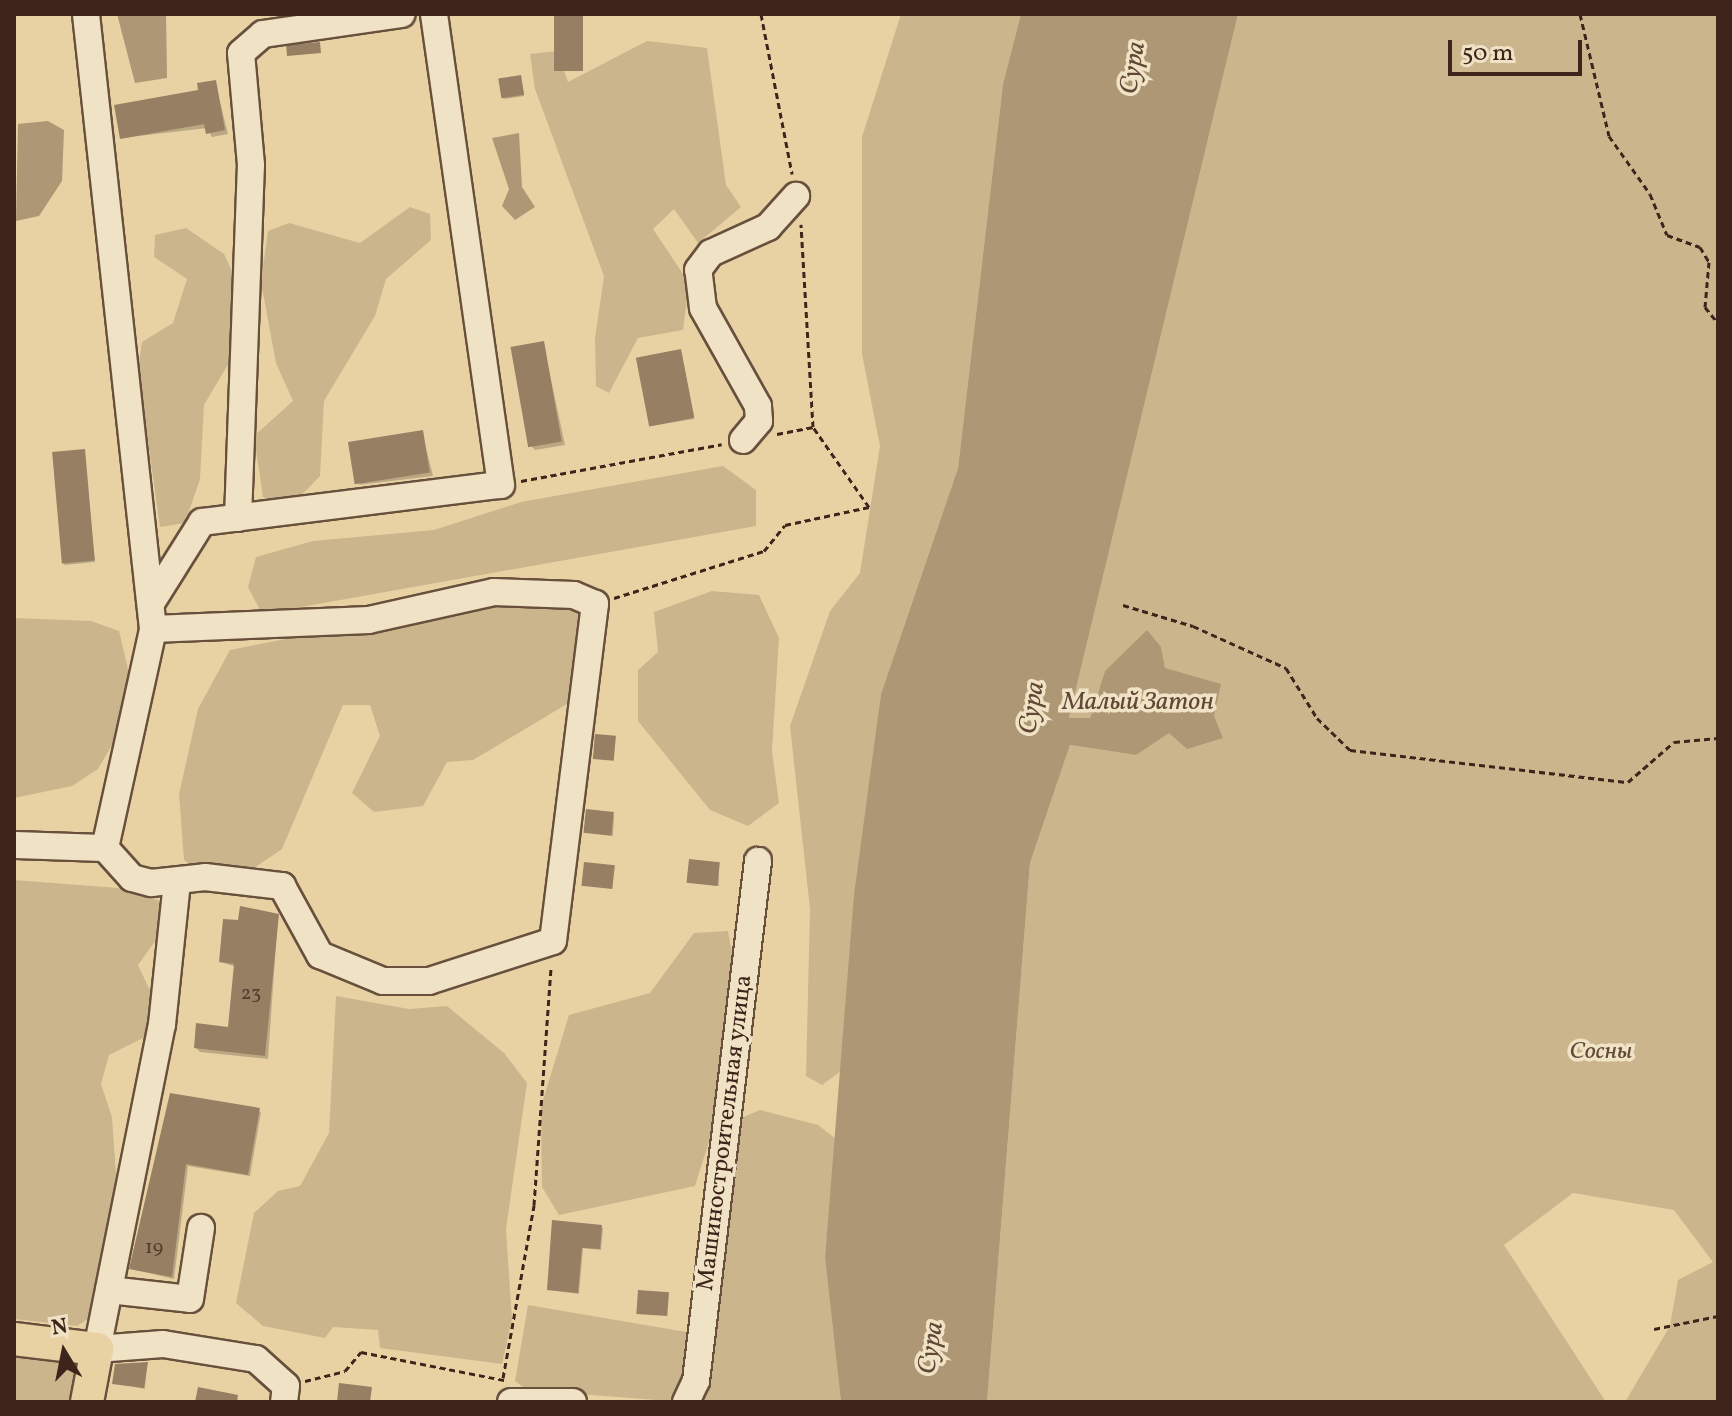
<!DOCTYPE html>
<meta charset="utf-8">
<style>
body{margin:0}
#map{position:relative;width:1732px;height:1416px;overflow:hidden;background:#e8d2a4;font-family:Vollkorn,serif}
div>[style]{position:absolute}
.green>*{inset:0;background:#cbb58d}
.water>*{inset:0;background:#ae9775}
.shadow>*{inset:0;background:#0003;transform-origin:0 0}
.building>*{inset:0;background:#967f62;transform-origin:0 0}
.path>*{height:3px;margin-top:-1.5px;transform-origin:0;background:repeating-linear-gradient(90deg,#3e251b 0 6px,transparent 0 10px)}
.roads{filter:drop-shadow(2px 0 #68503d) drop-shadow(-2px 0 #68503d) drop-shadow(0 2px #68503d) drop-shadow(0 -2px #68503d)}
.minor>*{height:26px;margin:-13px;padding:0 13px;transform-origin:13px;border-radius:13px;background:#f0e2c4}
.major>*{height:32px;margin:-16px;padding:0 16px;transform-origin:16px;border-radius:16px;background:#e8d2a4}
span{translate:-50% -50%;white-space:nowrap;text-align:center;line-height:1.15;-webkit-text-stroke:7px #f0e2c4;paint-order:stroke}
.number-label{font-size:20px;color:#543c2d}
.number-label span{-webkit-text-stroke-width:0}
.park-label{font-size:24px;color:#614938;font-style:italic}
.street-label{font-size:24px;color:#3e251b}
.water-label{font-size:26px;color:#604736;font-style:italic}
.frame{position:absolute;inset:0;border:16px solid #3e251b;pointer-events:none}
.north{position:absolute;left:24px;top:1312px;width:80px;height:80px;-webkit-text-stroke:6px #f0e2c4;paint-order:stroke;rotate:350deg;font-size:22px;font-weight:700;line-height:32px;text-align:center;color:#3e251b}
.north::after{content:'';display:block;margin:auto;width:28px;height:36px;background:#3e251b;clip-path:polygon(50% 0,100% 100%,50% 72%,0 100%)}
.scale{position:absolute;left:1448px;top:40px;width:134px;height:36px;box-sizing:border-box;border:4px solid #3e251b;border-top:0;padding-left:10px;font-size:24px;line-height:28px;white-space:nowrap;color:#3e251b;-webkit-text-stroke:6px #f0e2c4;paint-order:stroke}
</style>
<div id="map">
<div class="green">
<i style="clip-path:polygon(901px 14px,1021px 14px,1003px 84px,958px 468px,881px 694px,841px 1071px,822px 1085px,806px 1076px,810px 909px,790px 726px,830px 611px,860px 573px,880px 446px,862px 354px,862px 137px)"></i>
<i style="clip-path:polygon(1238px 14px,1718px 14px,1718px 1402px,1625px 1402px,1670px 1326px,1678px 1280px,1713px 1262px,1674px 1210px,1573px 1193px,1504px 1245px,1606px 1402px,987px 1402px,1030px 863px,1070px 745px,1136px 755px,1165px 668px,1161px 647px,1105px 671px,1090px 718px,1069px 718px)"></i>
<i style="clip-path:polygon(647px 41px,707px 48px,726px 185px,741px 207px,698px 243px,674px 209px,653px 229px,689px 283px,683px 330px,638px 338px,609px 393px,596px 386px,595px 338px,604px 276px,535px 89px,530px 54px,557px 51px,568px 82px)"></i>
<i style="clip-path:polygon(410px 207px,430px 214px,431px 240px,386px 279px,375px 316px,324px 401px,320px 476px,291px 506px,263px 497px,254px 436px,293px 401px,276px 363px,261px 282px,268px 231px,289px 223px,360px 243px)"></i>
<i style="clip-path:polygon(186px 228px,224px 254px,238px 284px,233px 356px,204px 405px,200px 479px,185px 523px,160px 527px,138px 369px,142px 342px,173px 323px,187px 279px,154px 257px,155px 235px)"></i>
<i style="clip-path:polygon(723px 466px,756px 490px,756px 526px,262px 614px,248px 587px,256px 557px,313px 541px,434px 530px,521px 502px)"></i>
<i style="clip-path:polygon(712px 591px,759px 595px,779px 638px,772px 751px,779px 803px,748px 826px,710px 810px,638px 721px,638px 670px,658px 652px,654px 612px)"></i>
<i style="clip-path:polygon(575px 606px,587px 632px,567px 704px,473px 760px,447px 762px,423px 806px,374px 812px,352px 793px,380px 736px,370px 705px,343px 705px,282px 849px,226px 887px,184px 860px,179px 794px,198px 709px,230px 650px,446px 607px)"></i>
<i style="clip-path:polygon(14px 618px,91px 621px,119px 631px,130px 678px,123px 726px,98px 769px,72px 786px,14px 798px)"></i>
<i style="clip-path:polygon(14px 880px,118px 888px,158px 900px,164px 910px,166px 926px,138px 965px,153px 997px,151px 1034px,109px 1055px,101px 1084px,112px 1117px,118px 1202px,88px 1319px,77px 1326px,14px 1319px)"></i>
<i style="clip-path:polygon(728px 931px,736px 974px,718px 1113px,695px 1186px,559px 1215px,542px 1187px,541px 1107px,569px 1015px,650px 993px,694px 933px)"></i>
<i style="clip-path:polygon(336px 996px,409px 1009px,447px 1006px,504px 1053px,527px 1083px,506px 1229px,512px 1319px,502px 1364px,380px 1348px,378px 1330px,333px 1327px,325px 1338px,263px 1326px,236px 1303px,254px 1213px,278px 1191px,300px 1186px,329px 1133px)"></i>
<i style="clip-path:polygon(760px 1110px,818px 1125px,836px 1139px,825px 1258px,841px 1402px,694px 1402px,717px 1217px,741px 1118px)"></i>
<i style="clip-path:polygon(528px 1305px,692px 1333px,682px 1402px,527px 1390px,515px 1381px)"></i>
<i style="clip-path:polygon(14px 1347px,72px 1355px,85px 1388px,82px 1402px,14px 1402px)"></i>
</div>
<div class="water">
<i style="clip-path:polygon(117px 14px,166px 14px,167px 78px,135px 83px)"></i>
<i style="clip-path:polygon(1021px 14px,1238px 14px,1069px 718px,1090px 718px,1105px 671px,1147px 630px,1161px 647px,1165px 668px,1221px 684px,1214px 716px,1223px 738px,1187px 749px,1169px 733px,1136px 755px,1070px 745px,1030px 863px,987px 1402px,841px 1402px,825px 1258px,854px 895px,881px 694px,958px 468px,1003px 84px)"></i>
<i style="clip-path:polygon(48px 121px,64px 130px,62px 181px,39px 216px,16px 221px,18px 124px)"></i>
<i style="clip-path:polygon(519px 133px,522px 187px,535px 207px,515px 220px,502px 206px,509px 189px,492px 138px)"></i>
</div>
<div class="shadow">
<i style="left:556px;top:14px;width:27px;height:56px"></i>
<i style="clip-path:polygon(521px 78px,524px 96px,504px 99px,503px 98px)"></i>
<i style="clip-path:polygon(215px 82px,228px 134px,212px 137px,207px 128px,122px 138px)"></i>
<i style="clip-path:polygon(543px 343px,565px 445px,535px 450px,531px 446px)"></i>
<i style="clip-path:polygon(681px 351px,694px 419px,651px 426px,650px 425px)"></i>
<i style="clip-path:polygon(422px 432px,433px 476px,358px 485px)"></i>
<i style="clip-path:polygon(84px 451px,95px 562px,65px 565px,63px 563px)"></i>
<i style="clip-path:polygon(614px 814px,613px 836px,585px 832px)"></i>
<i style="clip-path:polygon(719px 864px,719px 886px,689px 882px)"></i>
<i style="clip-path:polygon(278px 916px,268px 1059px,200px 1052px,196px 1048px,230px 1029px,236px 967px,221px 962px,240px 922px)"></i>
<i style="clip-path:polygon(172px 1095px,261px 1112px,250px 1176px,188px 1166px,174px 1279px,131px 1269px)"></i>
<i style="clip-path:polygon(554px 1223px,603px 1228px,601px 1250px,583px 1248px,579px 1294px,549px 1290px)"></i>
<i style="clip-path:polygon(147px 1364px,145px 1389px,114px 1383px)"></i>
</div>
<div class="building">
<i style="left:554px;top:14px;width:29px;height:57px"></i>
<i style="left:320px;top:42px;width:11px;height:34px;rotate:85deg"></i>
<i style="left:521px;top:75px;width:20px;height:23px;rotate:81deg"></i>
<i style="clip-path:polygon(216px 80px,225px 130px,206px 134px,204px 124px,120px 139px,114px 105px,198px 90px,197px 83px)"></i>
<i style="left:544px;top:341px;width:102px;height:34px;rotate:80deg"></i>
<i style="left:681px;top:349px;width:70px;height:46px;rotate:79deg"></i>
<i style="left:423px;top:430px;width:43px;height:76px;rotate:81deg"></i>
<i style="left:85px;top:449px;width:112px;height:33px;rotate:85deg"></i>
<i style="left:595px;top:734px;width:21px;height:25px;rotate:5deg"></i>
<i style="left:586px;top:809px;width:28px;height:24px;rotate:6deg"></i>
<i style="left:689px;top:859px;width:31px;height:24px;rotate:6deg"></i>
<i style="left:584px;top:862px;width:31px;height:24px;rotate:6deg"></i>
<i style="clip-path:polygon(240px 906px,279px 914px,265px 1056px,194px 1048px,196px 1023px,228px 1027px,234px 964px,219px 962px,223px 919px,238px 920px)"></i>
<i style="clip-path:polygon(170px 1093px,260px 1108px,248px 1175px,186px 1164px,172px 1277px,129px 1269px)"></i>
<i style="clip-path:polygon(552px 1220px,602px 1225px,600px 1249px,582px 1248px,578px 1293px,547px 1290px)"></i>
<i style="left:638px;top:1290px;width:31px;height:24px;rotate:4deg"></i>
<i style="clip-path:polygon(148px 1362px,144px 1388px,112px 1384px,115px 1364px)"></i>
<i style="clip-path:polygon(339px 1383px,372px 1387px,370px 1402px,337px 1402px)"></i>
<i style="clip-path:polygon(198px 1387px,238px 1395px,237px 1402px,195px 1402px)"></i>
</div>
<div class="path">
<i style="left:761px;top:14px;width:163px;rotate:79deg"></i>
<i style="left:1580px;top:14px;width:125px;rotate:76.6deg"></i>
<i style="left:1609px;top:136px;width:71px;rotate:54.7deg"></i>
<i style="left:1650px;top:194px;width:44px;rotate:67.5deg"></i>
<i style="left:1667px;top:235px;width:35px;rotate:20deg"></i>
<i style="left:1700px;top:247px;width:17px;rotate:59deg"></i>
<i style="left:1709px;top:262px;width:45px;rotate:95.1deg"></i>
<i style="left:1705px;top:307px;width:21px;rotate:51deg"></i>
<i style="left:777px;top:434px;width:37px;rotate:-11deg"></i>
<i style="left:813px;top:427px;width:203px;rotate:-93.4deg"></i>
<i style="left:521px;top:481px;width:204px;rotate:-10.4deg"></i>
<i style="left:614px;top:598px;width:157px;rotate:-17.4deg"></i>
<i style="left:764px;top:551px;width:33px;rotate:-51deg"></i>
<i style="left:785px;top:525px;width:86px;rotate:-12.1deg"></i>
<i style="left:869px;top:507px;width:98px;rotate:-125deg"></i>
<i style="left:1123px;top:605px;width:73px;rotate:16.7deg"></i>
<i style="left:1193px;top:626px;width:102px;rotate:24.3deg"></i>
<i style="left:1286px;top:668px;width:59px;rotate:58.2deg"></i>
<i style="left:1317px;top:718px;width:46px;rotate:44.1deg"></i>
<i style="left:1350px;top:750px;width:280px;rotate:6.6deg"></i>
<i style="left:1628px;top:782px;width:61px;rotate:-41deg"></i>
<i style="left:1674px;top:742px;width:44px;rotate:-5.2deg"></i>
<i style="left:1654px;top:1329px;width:65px;rotate:-11.5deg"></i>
<i style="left:503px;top:1378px;width:176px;rotate:-79.8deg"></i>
<i style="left:534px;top:1205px;width:240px;rotate:-85.9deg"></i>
<i style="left:305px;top:1381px;width:41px;rotate:-14deg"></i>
<i style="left:345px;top:1371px;width:25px;rotate:-50deg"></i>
<i style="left:361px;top:1352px;width:146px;rotate:11.1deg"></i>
</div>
<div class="roads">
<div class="minor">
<i style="left:743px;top:440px;width:25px;rotate:-50deg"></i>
<i style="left:759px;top:421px;width:15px;rotate:-94deg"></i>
<i style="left:758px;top:406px;width:112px;rotate:-119.3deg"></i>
<i style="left:703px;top:308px;width:38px;rotate:-97deg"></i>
<i style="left:698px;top:270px;width:21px;rotate:-53deg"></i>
<i style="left:711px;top:253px;width:63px;rotate:-24.5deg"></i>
<i style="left:768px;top:227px;width:42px;rotate:-47.9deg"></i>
<i style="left:238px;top:518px;width:353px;rotate:-87.9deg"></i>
<i style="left:251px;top:165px;width:112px;rotate:-95.1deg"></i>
<i style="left:241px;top:53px;width:29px;rotate:-41deg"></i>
<i style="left:263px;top:34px;width:140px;rotate:-8.2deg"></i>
<i style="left:153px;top:600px;width:92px;rotate:-57.9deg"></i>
<i style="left:202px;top:522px;width:301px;rotate:-7.1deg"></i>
<i style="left:501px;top:485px;width:476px;rotate:-98.1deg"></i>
<i style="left:14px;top:845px;width:91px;rotate:1.9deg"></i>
<i style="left:105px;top:848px;width:224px;rotate:-77.6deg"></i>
<i style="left:153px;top:629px;width:619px;rotate:-96.22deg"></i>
<i style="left:105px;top:848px;width:40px;rotate:48deg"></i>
<i style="left:132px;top:878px;width:20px;rotate:15deg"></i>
<i style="left:151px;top:883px;width:54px;rotate:-6.3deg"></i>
<i style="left:205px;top:877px;width:78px;rotate:6.7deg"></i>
<i style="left:282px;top:886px;width:79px;rotate:61.2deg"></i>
<i style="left:320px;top:955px;width:68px;rotate:22.4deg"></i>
<i style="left:383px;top:981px;width:46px"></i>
<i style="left:429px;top:981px;width:130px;rotate:-17.9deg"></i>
<i style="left:553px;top:941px;width:340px;rotate:-82.9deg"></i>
<i style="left:595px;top:604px;width:23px;rotate:-157deg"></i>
<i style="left:574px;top:595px;width:80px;rotate:-177.9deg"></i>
<i style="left:494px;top:592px;width:128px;rotate:167.4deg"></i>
<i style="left:369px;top:620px;width:216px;rotate:177.6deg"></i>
<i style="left:177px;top:882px;width:143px;rotate:96deg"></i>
<i style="left:162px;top:1024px;width:331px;rotate:101.3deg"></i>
<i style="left:97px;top:1349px;width:66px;rotate:-4.3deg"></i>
<i style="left:163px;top:1344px;width:94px;rotate:9.2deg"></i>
<i style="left:256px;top:1359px;width:40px;rotate:42deg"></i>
<i style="left:286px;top:1386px;width:16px;rotate:97deg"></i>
<i style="left:109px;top:1290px;width:81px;rotate:6.3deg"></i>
<i style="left:190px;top:1299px;width:72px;rotate:-81.2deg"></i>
<i style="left:511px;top:1402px;width:62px"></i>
<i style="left:686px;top:1402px;width:23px;rotate:-65deg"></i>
<i style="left:696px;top:1381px;width:524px;rotate:-83.2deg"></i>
</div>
<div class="major">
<i style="left:14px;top:1339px;width:84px;rotate:6.9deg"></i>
<i style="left:97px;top:1349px;width:54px;rotate:100.7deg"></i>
</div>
</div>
<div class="number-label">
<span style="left:251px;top:994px">23</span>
<span style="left:154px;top:1248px">19</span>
</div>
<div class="park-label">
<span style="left:1601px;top:1053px">Сосны</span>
</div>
<div class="street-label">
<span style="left:726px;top:1133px;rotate:-83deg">Машиностроительная улица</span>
</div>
<div class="water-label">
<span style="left:1134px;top:68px;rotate:-81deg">Сура</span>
<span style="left:1138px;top:703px">Малый Затон</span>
<span style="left:1033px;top:708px;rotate:-81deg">Сура</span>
<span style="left:932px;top:1348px;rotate:-81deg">Сура</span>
</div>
<div class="frame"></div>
<div class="north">N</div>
<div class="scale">50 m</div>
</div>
